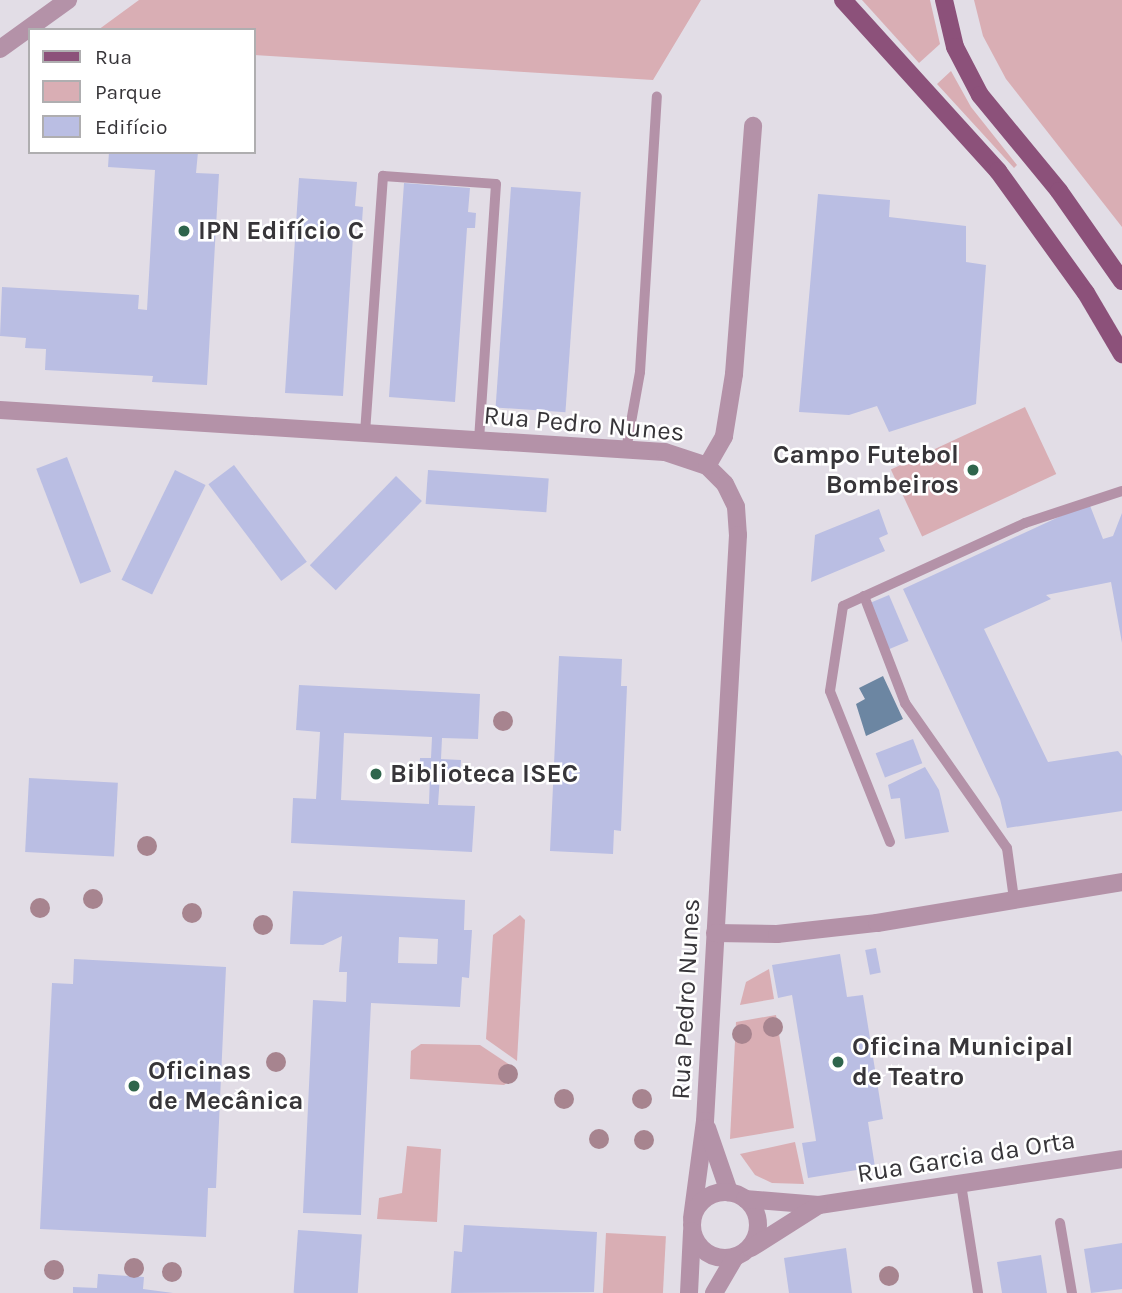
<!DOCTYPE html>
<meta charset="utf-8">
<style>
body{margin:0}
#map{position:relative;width:1122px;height:1293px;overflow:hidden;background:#e2dde6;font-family:Karla,sans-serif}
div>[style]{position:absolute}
.green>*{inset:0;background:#d9aeb4;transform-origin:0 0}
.water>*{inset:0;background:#6c86a2}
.building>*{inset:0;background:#babee3;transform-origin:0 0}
.service>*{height:10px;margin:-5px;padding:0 5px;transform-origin:5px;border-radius:5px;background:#b492a8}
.minor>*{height:18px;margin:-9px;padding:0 9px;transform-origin:9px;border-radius:9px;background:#b492a8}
.minor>.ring{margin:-9px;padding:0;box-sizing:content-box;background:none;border:18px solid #b492a8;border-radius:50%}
.tertiary>*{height:18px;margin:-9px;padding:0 9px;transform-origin:9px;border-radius:9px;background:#b492a8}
.primary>*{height:18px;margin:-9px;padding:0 9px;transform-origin:9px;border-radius:9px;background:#8c517a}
.trees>*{width:20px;height:20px;margin:-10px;border-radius:50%;background:#a7848f}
.dots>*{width:19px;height:19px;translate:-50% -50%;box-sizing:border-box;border:4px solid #fff;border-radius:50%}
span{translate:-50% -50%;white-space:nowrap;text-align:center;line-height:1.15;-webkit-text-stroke:5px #fff;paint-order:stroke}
.poi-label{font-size:26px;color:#373539;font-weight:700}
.left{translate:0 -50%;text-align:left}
.right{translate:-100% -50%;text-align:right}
.street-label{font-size:26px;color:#373539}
.legend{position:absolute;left:28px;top:28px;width:228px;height:126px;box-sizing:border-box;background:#fff;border:2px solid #afaeb0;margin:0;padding:9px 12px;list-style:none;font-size:21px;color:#373539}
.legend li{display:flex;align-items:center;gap:14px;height:35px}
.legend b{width:35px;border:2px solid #afaeb0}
</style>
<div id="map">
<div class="green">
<i style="clip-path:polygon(139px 0,701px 0,653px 80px,254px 55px,254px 30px,98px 30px)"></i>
<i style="clip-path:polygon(862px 0,930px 0,940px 44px,919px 63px)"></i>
<i style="clip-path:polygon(974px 0,1122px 0,1122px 227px,1006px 79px,983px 36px)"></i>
<i style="clip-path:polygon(951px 71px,971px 107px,1017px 165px,1014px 168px,937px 84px)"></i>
<i style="left:1025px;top:407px;width:74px;height:148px;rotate:65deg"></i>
<i style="clip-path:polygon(520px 915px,525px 920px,517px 1061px,486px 1039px,493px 935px)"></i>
<i style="clip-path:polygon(769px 969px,774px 999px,740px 1005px,746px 982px)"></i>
<i style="clip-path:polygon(776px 1015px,794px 1128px,730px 1139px,736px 1022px)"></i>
<i style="clip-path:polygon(421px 1044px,480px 1045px,516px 1069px,516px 1077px,504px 1085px,410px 1079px,411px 1051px)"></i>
<i style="clip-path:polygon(795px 1142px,804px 1184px,772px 1183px,755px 1175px,740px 1154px)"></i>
<i style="clip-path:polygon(407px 1146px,441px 1149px,437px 1222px,377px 1219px,379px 1198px,402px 1193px)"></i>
<i style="left:606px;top:1233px;width:60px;height:60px;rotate:3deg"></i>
</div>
<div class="water">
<i style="clip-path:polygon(883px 676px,903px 719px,866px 736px,856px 704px,865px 699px,859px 688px)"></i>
</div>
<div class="building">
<i style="clip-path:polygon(109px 152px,198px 152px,196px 173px,219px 174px,207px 385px,152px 382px,153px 376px,45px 370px,46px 349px,25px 348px,26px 338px,0 336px,2px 287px,139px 295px,138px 309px,147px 310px,155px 170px,108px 167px)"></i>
<i style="clip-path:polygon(299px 178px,357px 182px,355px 206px,363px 207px,362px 222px,354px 221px,343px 396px,285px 393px)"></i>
<i style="clip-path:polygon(404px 183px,470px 188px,468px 212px,476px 213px,475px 228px,467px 228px,455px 402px,389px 397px)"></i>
<i style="left:511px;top:187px;width:70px;height:221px;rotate:4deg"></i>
<i style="clip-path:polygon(818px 194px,890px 200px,889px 217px,966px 226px,966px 262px,986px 265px,976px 404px,889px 432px,877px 406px,849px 415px,799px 412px)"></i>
<i style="left:67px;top:457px;width:123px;height:33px;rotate:69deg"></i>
<i style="left:234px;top:465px;width:121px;height:32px;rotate:53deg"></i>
<i style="left:175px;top:470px;width:34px;height:122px;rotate:26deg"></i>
<i style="left:428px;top:470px;width:121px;height:34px;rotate:4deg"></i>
<i style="left:396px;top:476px;width:36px;height:124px;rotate:44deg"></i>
<i style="clip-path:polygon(1089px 503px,1103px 539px,1113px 536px,1122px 513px,1122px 643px,1111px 582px,1046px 595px,1051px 599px,984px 629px,1048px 762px,1118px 751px,1122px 756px,1122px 811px,1007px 828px,1000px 799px,903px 589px)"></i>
<i style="clip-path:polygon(879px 509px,888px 534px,879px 538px,885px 551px,811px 582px,815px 535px)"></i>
<i style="left:889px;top:595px;width:50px;height:22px;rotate:67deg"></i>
<i style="clip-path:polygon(559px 656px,622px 659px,621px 686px,627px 686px,621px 831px,614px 830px,613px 854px,550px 851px)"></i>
<i style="clip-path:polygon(evenodd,299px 685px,480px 694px,478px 739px,442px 738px,441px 759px,461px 760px,460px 775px,440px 775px,438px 805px,475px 806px,472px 852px,291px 843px,293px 798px,316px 799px,320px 732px,296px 730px,299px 685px,344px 733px,432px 737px,431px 758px,420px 758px,419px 773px,430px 774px,429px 804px,341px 800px,344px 733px)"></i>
<i style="left:913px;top:739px;width:26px;height:40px;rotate:69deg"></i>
<i style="clip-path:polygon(925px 767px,939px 790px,949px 832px,905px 839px,900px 798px,891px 799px,888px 785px)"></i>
<i style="left:29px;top:778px;width:89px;height:74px;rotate:3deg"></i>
<i style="clip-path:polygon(evenodd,293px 891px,465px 900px,464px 930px,472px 930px,469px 978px,462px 977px,460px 1007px,371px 1003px,361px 1215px,303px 1213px,313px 1000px,346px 1002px,347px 972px,339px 972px,342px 936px,323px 945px,290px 944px,293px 891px,399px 937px,438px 939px,437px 964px,398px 963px,399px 937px)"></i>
<i style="left:876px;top:948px;width:25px;height:11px;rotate:79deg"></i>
<i style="clip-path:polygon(840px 954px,847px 997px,863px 995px,883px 1119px,868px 1122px,875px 1167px,808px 1178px,802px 1143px,816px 1141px,815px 1134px,792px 995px,778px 998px,772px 965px)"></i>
<i style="clip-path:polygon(74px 959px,226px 967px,216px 1188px,208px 1188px,206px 1237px,40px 1229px,52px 983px,73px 984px)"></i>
<i style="clip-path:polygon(464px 1225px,597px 1232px,594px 1292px,451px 1293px,454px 1251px,462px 1252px)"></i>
<i style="left:298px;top:1230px;width:64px;height:63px;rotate:4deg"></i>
<i style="clip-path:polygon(1122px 1243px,1122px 1289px,1091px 1293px,1084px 1249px)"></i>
<i style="clip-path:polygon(846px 1248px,852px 1293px,789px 1293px,784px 1258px)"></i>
<i style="clip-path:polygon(1041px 1255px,1047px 1293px,1002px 1293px,997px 1262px)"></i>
<i style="clip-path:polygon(98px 1274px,144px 1277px,143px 1289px,173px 1293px,73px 1293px,73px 1287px,97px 1288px)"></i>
</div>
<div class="service">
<i style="left:365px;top:433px;width:258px;rotate:-86deg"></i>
<i style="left:383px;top:176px;width:113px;rotate:4deg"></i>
<i style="left:496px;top:184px;width:257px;rotate:93.8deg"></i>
<i style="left:626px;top:450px;width:79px;rotate:-79.8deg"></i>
<i style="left:640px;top:372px;width:276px;rotate:-86.5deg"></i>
<i style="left:864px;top:596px;width:115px;rotate:69deg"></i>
<i style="left:905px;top:703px;width:177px;rotate:54.9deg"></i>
<i style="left:1007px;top:848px;width:51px;rotate:82.2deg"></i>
<i style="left:890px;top:842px;width:162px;rotate:-111.7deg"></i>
<i style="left:830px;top:691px;width:86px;rotate:-81.3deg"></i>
<i style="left:843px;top:606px;width:200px;rotate:-24.5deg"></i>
<i style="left:1025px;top:523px;width:102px;rotate:-18.3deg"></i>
<i style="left:961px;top:1184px;width:110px;rotate:81.1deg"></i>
<i style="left:1060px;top:1223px;width:71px;rotate:80.3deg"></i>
</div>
<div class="minor">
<i style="left:0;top:410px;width:666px;rotate:3.61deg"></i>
<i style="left:665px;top:452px;width:44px;rotate:18.4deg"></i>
<i style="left:707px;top:466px;width:25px;rotate:45deg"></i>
<i style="left:725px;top:484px;width:25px;rotate:64deg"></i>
<i style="left:736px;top:507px;width:28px;rotate:86deg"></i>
<i style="left:738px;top:535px;width:587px;rotate:93.22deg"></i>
<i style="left:705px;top:1121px;width:98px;rotate:97.6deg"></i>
<i style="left:707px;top:466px;width:34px;rotate:-60deg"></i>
<i style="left:724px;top:436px;width:63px;rotate:-80.8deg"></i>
<i style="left:734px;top:374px;width:249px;rotate:-85.6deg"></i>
<i style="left:715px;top:933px;width:62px;rotate:0.9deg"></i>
<i style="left:777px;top:934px;width:101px;rotate:-6.3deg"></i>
<i style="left:877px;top:923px;width:248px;rotate:-9.5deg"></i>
<i style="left:707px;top:1128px;width:68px;rotate:71deg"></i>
<i class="ring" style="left:692px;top:1192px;width:48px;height:48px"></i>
<i style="left:745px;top:1199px;width:74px;rotate:4.6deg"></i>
<i style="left:819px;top:1205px;width:306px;rotate:-8.6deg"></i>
<i style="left:751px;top:1248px;width:80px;rotate:-32.3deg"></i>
<i style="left:689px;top:1293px;width:62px;rotate:-87.2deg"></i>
<i style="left:714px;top:1293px;width:42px;rotate:-59.7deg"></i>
</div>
<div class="tertiary">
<i style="left:0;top:49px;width:84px;rotate:-35.8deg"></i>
</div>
<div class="primary">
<i style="left:843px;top:0;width:231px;rotate:47.8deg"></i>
<i style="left:998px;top:171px;width:150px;rotate:54.2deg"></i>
<i style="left:1086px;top:293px;width:71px;rotate:59.5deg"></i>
<i style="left:944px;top:0;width:48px;rotate:76.8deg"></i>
<i style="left:955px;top:47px;width:54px;rotate:62.5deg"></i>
<i style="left:980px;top:95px;width:124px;rotate:50.5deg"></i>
<i style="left:1059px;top:191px;width:110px;rotate:55deg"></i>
</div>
<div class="trees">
<i style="left:503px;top:721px"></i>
<i style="left:147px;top:846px"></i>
<i style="left:93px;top:899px"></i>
<i style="left:40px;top:908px"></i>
<i style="left:192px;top:913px"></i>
<i style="left:263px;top:925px"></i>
<i style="left:773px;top:1027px"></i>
<i style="left:742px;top:1034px"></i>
<i style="left:276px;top:1062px"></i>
<i style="left:508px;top:1074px"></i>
<i style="left:564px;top:1099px"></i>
<i style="left:642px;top:1099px"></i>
<i style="left:599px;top:1139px"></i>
<i style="left:644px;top:1140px"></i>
<i style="left:134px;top:1268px"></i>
<i style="left:54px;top:1270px"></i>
<i style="left:172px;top:1272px"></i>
<i style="left:889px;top:1276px"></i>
</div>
<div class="dots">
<i style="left:184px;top:231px;background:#2f654c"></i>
<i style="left:973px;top:470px;background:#2f654c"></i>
<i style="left:376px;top:774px;background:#2f654c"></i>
<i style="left:838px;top:1062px;background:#2f654c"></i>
<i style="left:134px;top:1086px;background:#2f654c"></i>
</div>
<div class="poi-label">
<span class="left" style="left:198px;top:231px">IPN Edifício C</span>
<span class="right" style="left:959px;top:470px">Campo Futebol<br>Bombeiros</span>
<span class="left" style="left:390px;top:774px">Biblioteca ISEC</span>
<span class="left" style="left:852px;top:1062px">Oficina Municipal<br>de Teatro</span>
<span class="left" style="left:148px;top:1086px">Oficinas<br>de Mecânica</span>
</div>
<div class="street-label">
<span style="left:584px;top:424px;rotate:5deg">Rua Pedro Nunes</span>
<span style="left:686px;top:999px;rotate:-87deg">Rua Pedro Nunes</span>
<span style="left:966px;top:1157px;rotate:-9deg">Rua Garcia da Orta</span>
</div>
<ul class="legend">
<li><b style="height:9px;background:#8c517a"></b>Rua</li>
<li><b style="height:19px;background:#d9aeb4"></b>Parque</li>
<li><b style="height:19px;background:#babee3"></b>Edifício</li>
</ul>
</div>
